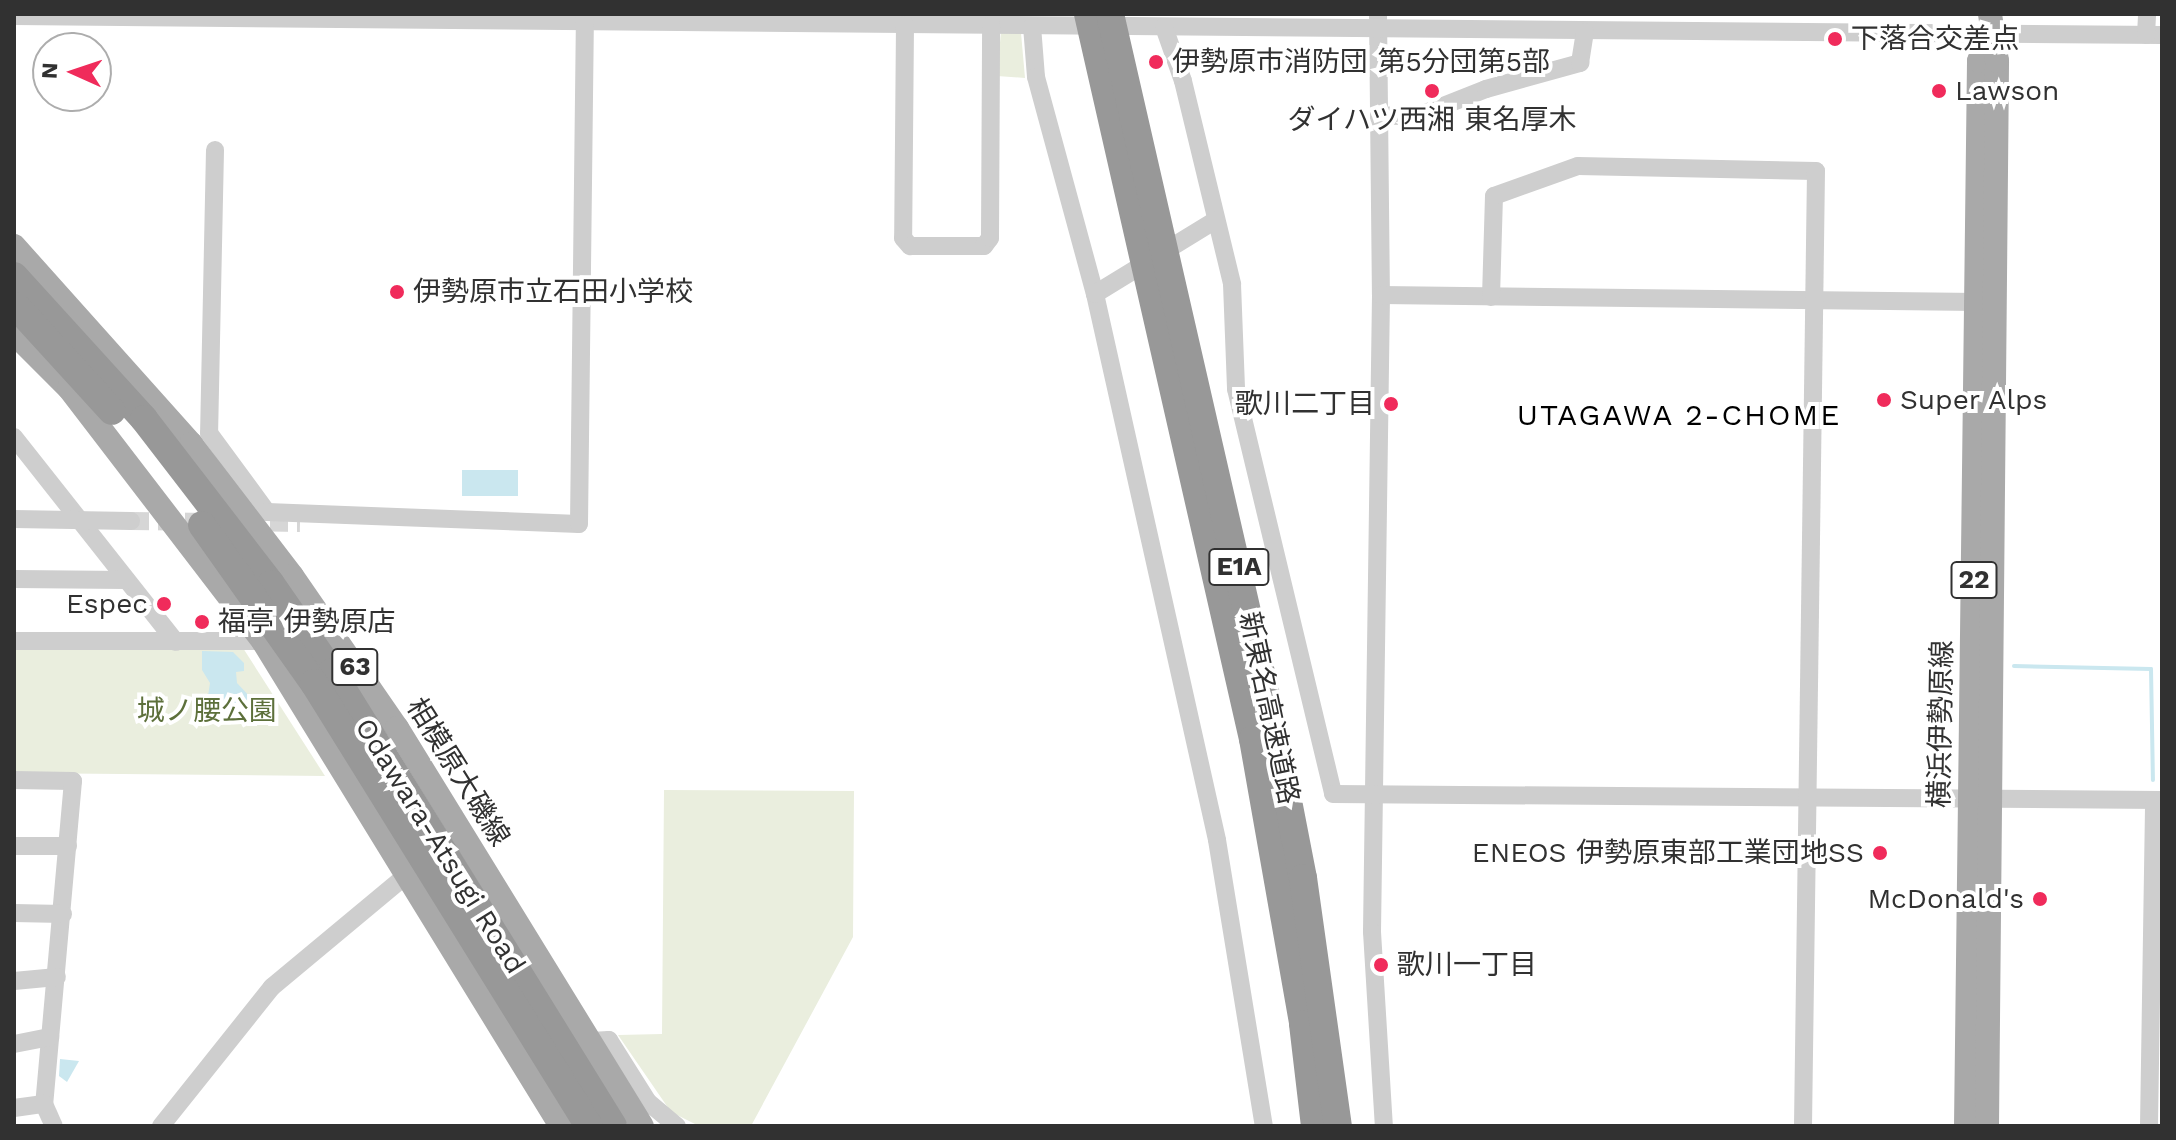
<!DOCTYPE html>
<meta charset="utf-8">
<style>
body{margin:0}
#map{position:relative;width:2176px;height:1140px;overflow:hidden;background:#fff;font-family:"Work Sans","Noto Sans JP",sans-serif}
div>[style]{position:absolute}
.green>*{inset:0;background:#eaeede}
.water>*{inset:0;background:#cae7ef;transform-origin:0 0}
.stream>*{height:4px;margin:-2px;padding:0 2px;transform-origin:2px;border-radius:2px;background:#cae7ef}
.minor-tunnel>*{height:18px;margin-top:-9px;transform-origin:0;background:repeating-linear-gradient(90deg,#d6d6d6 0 18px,transparent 0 27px)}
.minor>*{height:18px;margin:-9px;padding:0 9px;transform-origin:9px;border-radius:9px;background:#cecece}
.major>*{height:24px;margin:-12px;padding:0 12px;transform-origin:12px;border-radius:12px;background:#a9a9a9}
.highway>*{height:28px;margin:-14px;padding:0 14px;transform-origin:14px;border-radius:14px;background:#989898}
.highway-bridge>*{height:28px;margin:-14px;padding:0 14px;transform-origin:14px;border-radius:14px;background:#989898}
.dots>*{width:22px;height:22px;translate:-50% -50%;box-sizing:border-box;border:4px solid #fff;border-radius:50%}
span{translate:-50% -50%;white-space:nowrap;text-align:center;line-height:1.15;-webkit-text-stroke:8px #fff;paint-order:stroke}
.shield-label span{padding:2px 6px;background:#fff;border:2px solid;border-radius:6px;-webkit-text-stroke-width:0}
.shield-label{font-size:26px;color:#313131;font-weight:700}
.poi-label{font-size:28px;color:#313131}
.left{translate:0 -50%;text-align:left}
.right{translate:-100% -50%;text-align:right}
.street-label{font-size:28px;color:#313131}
.park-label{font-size:28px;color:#5d703b}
.neighbourhood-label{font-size:30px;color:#000;letter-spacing:2px}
.frame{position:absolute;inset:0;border:16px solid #313131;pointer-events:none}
.north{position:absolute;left:32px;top:32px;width:80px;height:80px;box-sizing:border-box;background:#fff;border:2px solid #adadad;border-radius:50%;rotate:273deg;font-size:22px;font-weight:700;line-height:32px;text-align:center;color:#313131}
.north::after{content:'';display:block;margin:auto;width:28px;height:36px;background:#f02b5b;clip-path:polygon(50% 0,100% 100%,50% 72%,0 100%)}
</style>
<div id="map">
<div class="green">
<i style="clip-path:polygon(1001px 32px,1021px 33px,1025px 78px,997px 76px)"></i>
<i style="clip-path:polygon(243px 648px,325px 776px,14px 773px,14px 649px)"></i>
<i style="clip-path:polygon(664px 790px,854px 791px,853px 937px,751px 1126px,697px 1125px,671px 1112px,618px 1035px,662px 1034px)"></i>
</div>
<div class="water">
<i style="left:462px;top:470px;width:56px;height:26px"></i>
<i style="clip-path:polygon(202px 651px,233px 652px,244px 663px,244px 671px,236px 672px,237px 683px,253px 700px,244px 717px,215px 718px,206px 709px,210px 683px,202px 670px)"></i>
<i style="clip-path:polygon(60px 1059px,79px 1061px,67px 1082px,59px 1076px)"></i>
</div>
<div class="stream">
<i style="left:2014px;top:666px;width:137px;rotate:1.3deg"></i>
<i style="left:2151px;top:669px;width:111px;rotate:89deg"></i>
</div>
<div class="minor-tunnel">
<i style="left:131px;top:521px;width:82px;rotate:0.7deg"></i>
<i style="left:243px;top:522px;width:57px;rotate:1deg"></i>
</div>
<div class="minor">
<i style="left:1378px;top:14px;width:281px;rotate:89.4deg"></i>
<i style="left:1381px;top:295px;width:637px;rotate:90.81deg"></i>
<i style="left:1372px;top:932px;width:194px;rotate:86.5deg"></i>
<i style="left:14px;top:16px;width:2148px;rotate:0.51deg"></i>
<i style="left:905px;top:25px;width:213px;rotate:90.5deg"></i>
<i style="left:903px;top:238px;width:11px;rotate:49deg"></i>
<i style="left:910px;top:246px;width:74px"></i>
<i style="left:984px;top:246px;width:10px;rotate:-53deg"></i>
<i style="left:990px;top:238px;width:213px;rotate:-89.7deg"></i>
<i style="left:1032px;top:26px;width:51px;rotate:85.5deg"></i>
<i style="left:1036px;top:77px;width:225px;rotate:74.8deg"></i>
<i style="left:1095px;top:294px;width:559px;rotate:77.4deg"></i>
<i style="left:1217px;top:840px;width:290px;rotate:80.7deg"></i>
<i style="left:1164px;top:27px;width:57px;rotate:70.6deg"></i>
<i style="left:1183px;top:81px;width:209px;rotate:76.4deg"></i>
<i style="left:1232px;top:284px;width:105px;rotate:87.8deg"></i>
<i style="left:1236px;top:389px;width:416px;rotate:76.5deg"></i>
<i style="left:1333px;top:794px;width:829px;rotate:0.41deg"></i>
<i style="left:2146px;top:35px;width:21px;rotate:-87deg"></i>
<i style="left:1379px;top:115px;width:36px;rotate:3deg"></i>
<i style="left:1415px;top:117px;width:76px;rotate:-21.5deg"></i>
<i style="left:1486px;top:89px;width:98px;rotate:-15.5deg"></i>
<i style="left:1580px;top:63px;width:31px;rotate:-81deg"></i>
<i style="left:215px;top:150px;width:283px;rotate:91.2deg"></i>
<i style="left:209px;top:433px;width:98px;rotate:53.7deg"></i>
<i style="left:1095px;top:294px;width:140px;rotate:-31.5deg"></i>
<i style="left:1381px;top:295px;width:597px;rotate:0.67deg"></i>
<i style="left:1491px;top:297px;width:101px;rotate:-88.3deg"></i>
<i style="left:1494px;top:196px;width:89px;rotate:-19.7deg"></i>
<i style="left:1578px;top:166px;width:238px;rotate:1.2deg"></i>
<i style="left:1816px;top:171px;width:955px;rotate:90.78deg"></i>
<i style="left:14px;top:437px;width:261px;rotate:51.7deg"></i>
<i style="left:267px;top:512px;width:312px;rotate:2.2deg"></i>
<i style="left:579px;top:524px;width:510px;rotate:-89.33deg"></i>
<i style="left:14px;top:519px;width:117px;rotate:1deg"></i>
<i style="left:14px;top:579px;width:112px;rotate:0.5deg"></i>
<i style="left:14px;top:641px;width:249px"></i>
<i style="left:14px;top:780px;width:59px;rotate:1deg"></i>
<i style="left:73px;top:781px;width:324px;rotate:95.1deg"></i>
<i style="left:44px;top:1104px;width:24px;rotate:66deg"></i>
<i style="left:14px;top:846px;width:54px"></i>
<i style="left:14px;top:913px;width:49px;rotate:1.2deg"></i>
<i style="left:14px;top:981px;width:43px;rotate:-5.3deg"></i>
<i style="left:590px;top:1041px;width:19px;rotate:-3deg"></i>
<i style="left:609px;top:1040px;width:73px;rotate:57.8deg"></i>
<i style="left:648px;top:1102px;width:38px;rotate:40deg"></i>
<i style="left:14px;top:1044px;width:37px;rotate:-11deg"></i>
<i style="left:14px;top:1108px;width:30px;rotate:-8deg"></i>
<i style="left:161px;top:1126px;width:178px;rotate:-51.4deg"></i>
<i style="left:272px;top:987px;width:178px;rotate:-39.8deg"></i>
<i style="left:2149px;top:1126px;width:326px;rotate:-89.1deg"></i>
</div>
<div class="major">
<i style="left:14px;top:246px;width:266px;rotate:48.2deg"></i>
<i style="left:191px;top:444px;width:166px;rotate:52.6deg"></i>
<i style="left:292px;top:576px;width:185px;rotate:55.4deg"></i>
<i style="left:397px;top:728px;width:467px;rotate:58.4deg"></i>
<i style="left:14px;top:333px;width:78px;rotate:45deg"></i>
<i style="left:69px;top:388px;width:319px;rotate:52.5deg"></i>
<i style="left:263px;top:641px;width:569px;rotate:58.43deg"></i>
<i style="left:1966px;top:1126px;width:1065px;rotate:-89.3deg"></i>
<i style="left:1979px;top:61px;width:27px;rotate:-68deg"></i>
<i style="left:1987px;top:1126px;width:1065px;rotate:-89.46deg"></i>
<i style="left:1997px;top:61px;width:48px;rotate:-98.5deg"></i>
</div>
<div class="highway">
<i style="left:14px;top:276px;width:193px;rotate:47.7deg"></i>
<i style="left:144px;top:419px;width:208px;rotate:52.4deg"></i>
<i style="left:271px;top:584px;width:107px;rotate:55.3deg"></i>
<i style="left:332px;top:672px;width:534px;rotate:58.24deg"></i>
<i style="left:16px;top:306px;width:142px;rotate:47.6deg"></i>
<i style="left:202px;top:525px;width:194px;rotate:54.7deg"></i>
<i style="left:314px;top:683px;width:521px;rotate:58.17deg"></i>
</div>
<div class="highway-bridge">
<i style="left:1088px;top:14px;width:744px;rotate:77.18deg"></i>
<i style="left:1253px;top:739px;width:289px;rotate:80deg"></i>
<i style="left:1303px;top:1024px;width:103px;rotate:83.3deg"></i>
<i style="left:1110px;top:14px;width:739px;rotate:77.09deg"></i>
<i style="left:1275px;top:734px;width:147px;rotate:79deg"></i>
<i style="left:1303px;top:878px;width:250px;rotate:82deg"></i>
</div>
<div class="dots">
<i style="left:1835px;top:39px;background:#f02b5b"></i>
<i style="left:1156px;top:62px;background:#f02b5b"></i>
<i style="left:1432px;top:91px;background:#f02b5b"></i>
<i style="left:1939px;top:91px;background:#f02b5b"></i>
<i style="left:397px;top:292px;background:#f02b5b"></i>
<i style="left:1884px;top:400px;background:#f02b5b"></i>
<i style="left:1391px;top:404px;background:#f02b5b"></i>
<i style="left:164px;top:604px;background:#f02b5b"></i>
<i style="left:202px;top:622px;background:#f02b5b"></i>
<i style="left:1880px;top:853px;background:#f02b5b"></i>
<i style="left:2040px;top:899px;background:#f02b5b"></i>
<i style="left:1381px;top:965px;background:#f02b5b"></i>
</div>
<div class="shield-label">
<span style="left:1239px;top:567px">E1A</span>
<span style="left:1974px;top:580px">22</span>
<span style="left:355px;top:667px">63</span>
</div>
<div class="poi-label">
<span class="left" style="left:1851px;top:39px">下落合交差点</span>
<span class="left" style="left:1172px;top:62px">伊勢原市消防団 第5分団第5部</span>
<span class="left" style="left:1955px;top:91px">Lawson</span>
<span style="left:1432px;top:120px">ダイハツ西湘 東名厚木</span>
<span class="left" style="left:413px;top:292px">伊勢原市立石田小学校</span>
<span class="left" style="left:1900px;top:400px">Super Alps</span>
<span class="right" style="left:1375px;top:404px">歌川二丁目</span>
<span class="right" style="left:148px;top:604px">Espec</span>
<span class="left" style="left:218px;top:622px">福亭 伊勢原店</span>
<span class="right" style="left:1864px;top:853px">ENEOS 伊勢原東部工業団地SS</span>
<span class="right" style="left:2024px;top:899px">McDonald's</span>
<span class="left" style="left:1397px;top:965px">歌川一丁目</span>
</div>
<div class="street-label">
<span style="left:1269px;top:708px;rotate:78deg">新東名高速道路</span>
<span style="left:1941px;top:724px;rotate:-89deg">横浜伊勢原線</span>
<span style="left:458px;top:772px;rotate:58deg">相模原大磯線</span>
<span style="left:440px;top:846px;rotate:58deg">Odawara-Atsugi Road</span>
</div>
<div class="park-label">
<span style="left:207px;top:711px">城ノ腰公園</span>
</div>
<div class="neighbourhood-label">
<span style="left:1679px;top:415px">UTAGAWA 2-CHOME</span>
</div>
<div class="frame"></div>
<div class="north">N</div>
</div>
